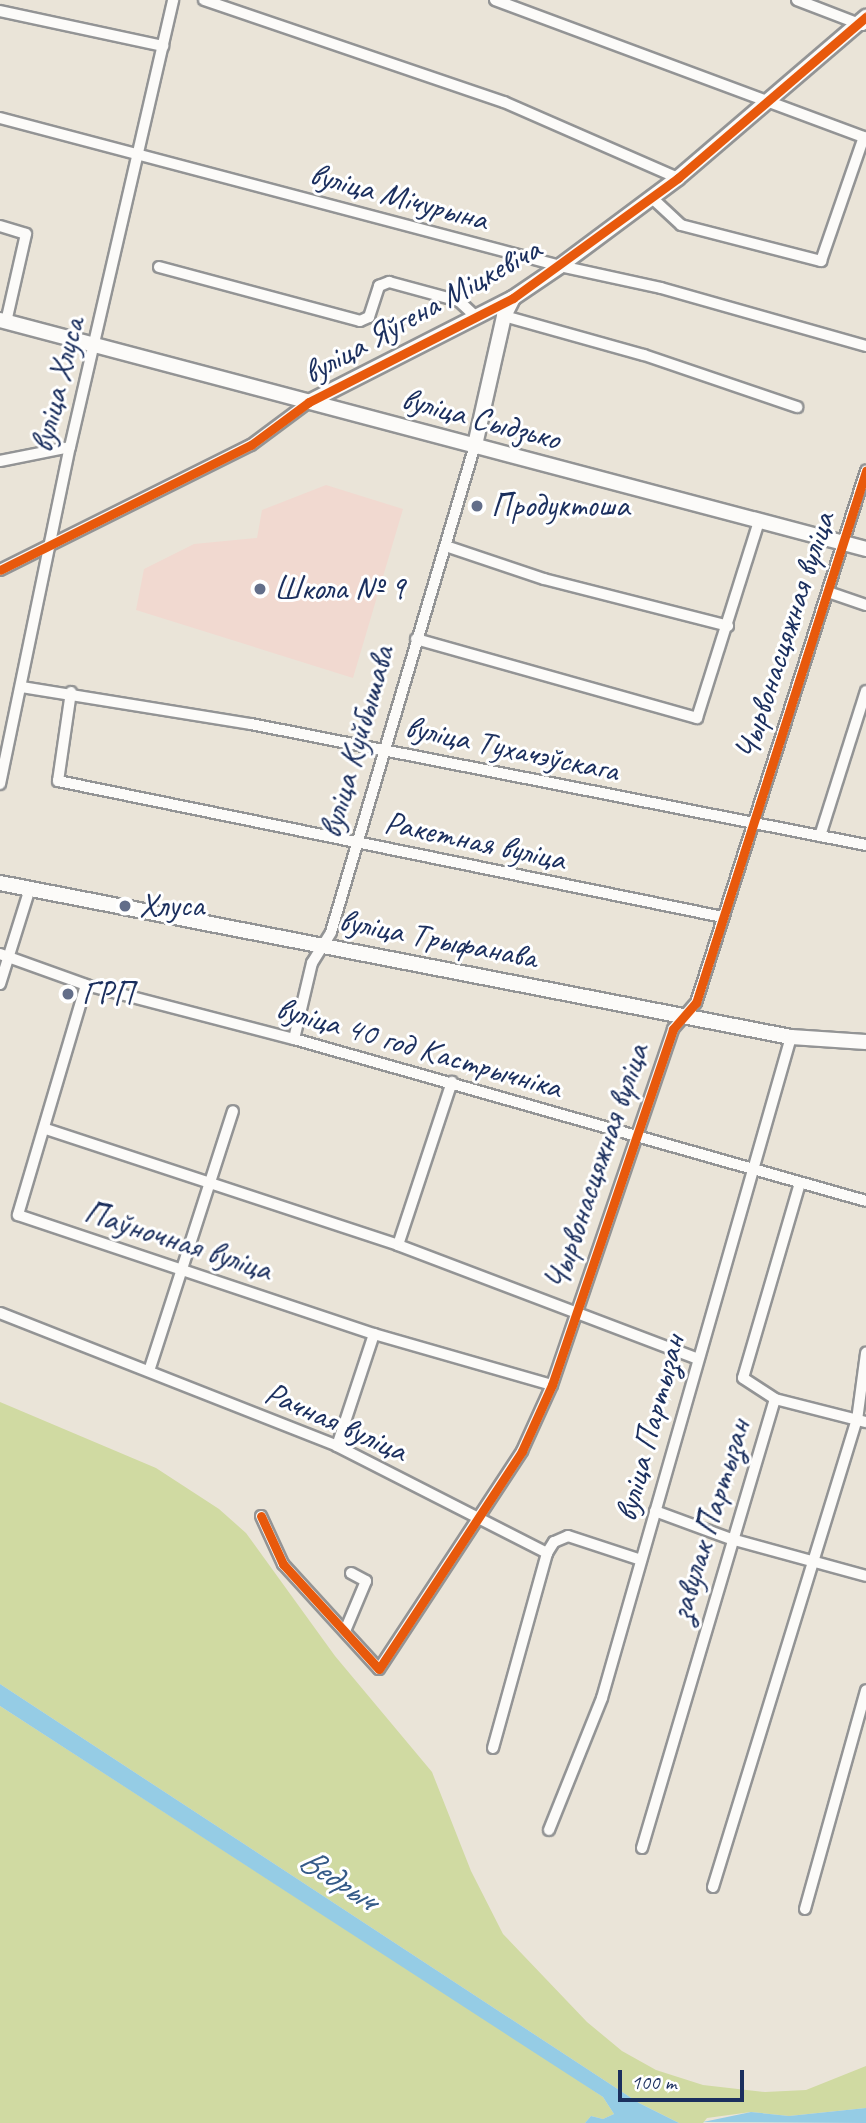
<!DOCTYPE html>
<meta charset="utf-8">
<style>
body{margin:0}
#map{position:relative;width:866px;height:2123px;overflow:hidden;background:#eae4d8;font-family:Caveat,sans-serif}
div>[style]{position:absolute}
.built>*{inset:0;background:#f1d9d0}
.green>*{inset:0;background:#d0daa2}
.water>*{inset:0;background:#95cce5}
.roads{filter:drop-shadow(2px 0 #939495) drop-shadow(-2px 0 #939495) drop-shadow(0 2px #939495) drop-shadow(0 -2px #939495)}
.street>*{height:10px;margin:-5px;padding:0 5px;transform-origin:5px;border-radius:5px;background:#fcfbf9}
.secondary>*{height:14px;margin:-7px;padding:0 7px;transform-origin:7px;border-radius:7px;background:#fcfbf9}
.cycleway>*{height:9px;margin:-4.5px;padding:0 4.5px;transform-origin:4.5px;border-radius:4.5px;background:#e8590c}
.dots>*{width:19px;height:19px;translate:-50% -50%;box-sizing:border-box;border:4px solid #fff;border-radius:50%}
span{translate:-50% -50%;white-space:nowrap;text-align:center;line-height:1.15;-webkit-text-stroke:6px #fff;paint-order:stroke}
.street-label{font-size:33px;color:#1b2f5e}
.poi-label{font-size:33px;color:#1b2f5e}
.left{translate:0 -50%;text-align:left}
.water-label{font-size:35px;color:#355b88;font-style:italic}
.scale{position:absolute;left:618px;top:2070px;width:126px;height:32px;box-sizing:border-box;border:4px solid #1b2f5e;border-top:0;padding-left:9px;font-size:21px;line-height:24px;white-space:nowrap;color:#1b2f5e;-webkit-text-stroke:5px #fff;paint-order:stroke}
</style>
<div id="map">
<div class="built">
<i style="clip-path:polygon(326px 485px,403px 509px,353px 678px,136px 610px,144px 569px,194px 544px,257px 538px,262px 510px)"></i>
</div>
<div class="green">
<i style="clip-path:polygon(0 1402px,156px 1468px,219px 1509px,246px 1533px,335px 1656px,432px 1772px,471px 1871px,503px 1934px,587px 2022px,622px 2051px,656px 2070px,703px 2085px,765px 2092px,806px 2090px,866px 2066px,866px 2108px,789px 2116px,751px 2112px,707px 2118px,703px 2123px,679px 2123px,639px 2103px,0 1684px)"></i>
<i style="clip-path:polygon(0 1706px,563px 2070px,603px 2097px,614px 2114px,603px 2119px,591px 2116px,585px 2123px,0 2123px)"></i>
</div>
<div class="water">
<i style="clip-path:polygon(0 1684px,639px 2103px,679px 2123px,585px 2123px,591px 2116px,603px 2119px,614px 2114px,603px 2097px,0 1706px)"></i>
<i style="clip-path:polygon(866px 2108px,866px 2123px,703px 2122px,751px 2112px,789px 2116px)"></i>
</div>
<div class="roads">
<div class="street">
<i style="left:204px;top:0;width:317px;rotate:18.8deg"></i>
<i style="left:504px;top:102px;width:190px;rotate:23.6deg"></i>
<i style="left:495px;top:0;width:396px;rotate:20.4deg"></i>
<i style="left:797px;top:0;width:70px;rotate:21deg"></i>
<i style="left:0;top:11px;width:167px;rotate:12.1deg"></i>
<i style="left:0;top:118px;width:579px;rotate:14.8deg"></i>
<i style="left:560px;top:266px;width:103px;rotate:12.3deg"></i>
<i style="left:661px;top:288px;width:213px;rotate:15.8deg"></i>
<i style="left:651px;top:197px;width:41px;rotate:43deg"></i>
<i style="left:681px;top:225px;width:145px;rotate:14.4deg"></i>
<i style="left:821px;top:261px;width:131px;rotate:-70.9deg"></i>
<i style="left:0;top:226px;width:27px;rotate:17deg"></i>
<i style="left:26px;top:234px;width:90px;rotate:102.8deg"></i>
<i style="left:159px;top:267px;width:208px;rotate:15deg"></i>
<i style="left:360px;top:321px;width:10px;rotate:-24deg"></i>
<i style="left:369px;top:317px;width:33px;rotate:-72deg"></i>
<i style="left:379px;top:286px;width:11px;rotate:-22deg"></i>
<i style="left:389px;top:282px;width:73px;rotate:15.2deg"></i>
<i style="left:459px;top:301px;width:23px;rotate:43deg"></i>
<i style="left:504px;top:316px;width:145px;rotate:15.6deg"></i>
<i style="left:644px;top:355px;width:162px;rotate:18.8deg"></i>
<i style="left:0;top:461px;width:71px;rotate:-11.3deg"></i>
<i style="left:446px;top:546px;width:103px;rotate:18.6deg"></i>
<i style="left:544px;top:579px;width:190px;rotate:14.3deg"></i>
<i style="left:0;top:570px;width:280px;rotate:-26.5deg"></i>
<i style="left:251px;top:445px;width:72px;rotate:-36.6deg"></i>
<i style="left:828px;top:592px;width:40px;rotate:18.9deg"></i>
<i style="left:416px;top:639px;width:292px;rotate:15.7deg"></i>
<i style="left:697px;top:718px;width:207px;rotate:-72.5deg"></i>
<i style="left:22px;top:687px;width:232px;rotate:9.2deg"></i>
<i style="left:251px;top:724px;width:627px;rotate:11.13deg"></i>
<i style="left:71px;top:692px;width:90px;rotate:98.3deg"></i>
<i style="left:58px;top:781px;width:679px;rotate:11.56deg"></i>
<i style="left:0;top:784px;width:344px;rotate:-78.3deg"></i>
<i style="left:70px;top:447px;width:459px;rotate:-77deg"></i>
<i style="left:820px;top:836px;width:152px;rotate:-72.4deg"></i>
<i style="left:0;top:954px;width:91px;rotate:19.8deg"></i>
<i style="left:86px;top:985px;width:215px;rotate:14.6deg"></i>
<i style="left:294px;top:1039px;width:594px;rotate:15.81deg"></i>
<i style="left:0;top:984px;width:101px;rotate:-72.6deg"></i>
<i style="left:86px;top:985px;width:240px;rotate:106.5deg"></i>
<i style="left:18px;top:1215px;width:375px;rotate:18.5deg"></i>
<i style="left:374px;top:1334px;width:185px;rotate:16deg"></i>
<i style="left:294px;top:1039px;width:78px;rotate:-76.7deg"></i>
<i style="left:312px;top:963px;width:36px;rotate:-58deg"></i>
<i style="left:331px;top:932px;width:508px;rotate:-73.53deg"></i>
<i style="left:46px;top:1129px;width:371px;rotate:18.2deg"></i>
<i style="left:398px;top:1245px;width:319px;rotate:20.8deg"></i>
<i style="left:800px;top:1183px;width:203px;rotate:106.3deg"></i>
<i style="left:743px;top:1378px;width:38px;rotate:33deg"></i>
<i style="left:775px;top:1399px;width:94px;rotate:14.2deg"></i>
<i style="left:398px;top:1245px;width:172px;rotate:-71.7deg"></i>
<i style="left:0;top:1313px;width:362px;rotate:21.5deg"></i>
<i style="left:337px;top:1446px;width:236px;rotate:27deg"></i>
<i style="left:547px;top:1553px;width:13px;rotate:-58deg"></i>
<i style="left:554px;top:1542px;width:15px;rotate:-23deg"></i>
<i style="left:568px;top:1536px;width:77px;rotate:18.2deg"></i>
<i style="left:149px;top:1371px;width:273px;rotate:-72.1deg"></i>
<i style="left:337px;top:1446px;width:118px;rotate:-71.7deg"></i>
<i style="left:655px;top:1511px;width:81px;rotate:20.2deg"></i>
<i style="left:731px;top:1539px;width:140px;rotate:15.3deg"></i>
<i style="left:261px;top:1516px;width:53px;rotate:65.4deg"></i>
<i style="left:283px;top:1564px;width:142px;rotate:47.6deg"></i>
<i style="left:379px;top:1669px;width:261px;rotate:-56.7deg"></i>
<i style="left:522px;top:1451px;width:72px;rotate:-65.6deg"></i>
<i style="left:552px;top:1385px;width:376px;rotate:-71.2deg"></i>
<i style="left:673px;top:1029px;width:35px;rotate:-49deg"></i>
<i style="left:696px;top:1003px;width:559px;rotate:-72.28deg"></i>
<i style="left:345px;top:1631px;width:54px;rotate:-67.2deg"></i>
<i style="left:366px;top:1581px;width:17px;rotate:-152deg"></i>
<i style="left:493px;top:1748px;width:202px;rotate:-74.5deg"></i>
<i style="left:549px;top:1830px;width:142px;rotate:-68.1deg"></i>
<i style="left:602px;top:1698px;width:687px;rotate:-74.04deg"></i>
<i style="left:642px;top:1848px;width:468px;rotate:-73.5deg"></i>
<i style="left:713px;top:1887px;width:489px;rotate:-72.9deg"></i>
<i style="left:857px;top:1420px;width:68px;rotate:-82.3deg"></i>
<i style="left:805px;top:1909px;width:227px;rotate:-74.4deg"></i>
</div>
<div class="secondary">
<i style="left:0;top:320px;width:896px;rotate:14.81deg"></i>
<i style="left:309px;top:402px;width:229px;rotate:-27deg"></i>
<i style="left:513px;top:298px;width:57px;rotate:-34.2deg"></i>
<i style="left:560px;top:266px;width:147px;rotate:-36.7deg"></i>
<i style="left:678px;top:178px;width:248px;rotate:-40.6deg"></i>
<i style="left:475px;top:445px;width:132px;rotate:-77.3deg"></i>
<i style="left:504px;top:316px;width:20px;rotate:-63deg"></i>
<i style="left:0;top:883px;width:806px;rotate:11.02deg"></i>
<i style="left:791px;top:1037px;width:75px;rotate:3.8deg"></i>
</div>
</div>
<div class="cycleway">
<i style="left:0;top:570px;width:280px;rotate:-26.5deg"></i>
<i style="left:251px;top:445px;width:72px;rotate:-36.6deg"></i>
<i style="left:309px;top:402px;width:229px;rotate:-27deg"></i>
<i style="left:513px;top:298px;width:204px;rotate:-36deg"></i>
<i style="left:678px;top:178px;width:248px;rotate:-40.6deg"></i>
<i style="left:261px;top:1516px;width:53px;rotate:65.4deg"></i>
<i style="left:283px;top:1564px;width:142px;rotate:47.6deg"></i>
<i style="left:379px;top:1669px;width:261px;rotate:-56.7deg"></i>
<i style="left:522px;top:1451px;width:72px;rotate:-65.6deg"></i>
<i style="left:552px;top:1385px;width:376px;rotate:-71.2deg"></i>
<i style="left:673px;top:1029px;width:35px;rotate:-49deg"></i>
<i style="left:696px;top:1003px;width:559px;rotate:-72.28deg"></i>
</div>
<div class="dots">
<i style="left:477px;top:506px;background:#636e89"></i>
<i style="left:260px;top:589px;background:#636e89"></i>
<i style="left:125px;top:906px;background:#636e89"></i>
<i style="left:68px;top:994px;background:#636e89"></i>
</div>
<div class="street-label">
<span style="left:399px;top:197px;rotate:15deg">вуліца Мічурына</span>
<span style="left:422px;top:311px;rotate:-29deg">вуліца Яўгена Міцкевіча</span>
<span style="left:58px;top:385px;rotate:-76deg">вуліца Хлуса</span>
<span style="left:481px;top:419px;rotate:15deg">вуліца Сыдзько</span>
<span style="left:785px;top:636px;rotate:-72deg">Чырвонасцяжная вуліца</span>
<span style="left:357px;top:742px;rotate:-74deg">вуліца Куйбышава</span>
<span style="left:512px;top:749px;rotate:12deg">вуліца Тухачэўскага</span>
<span style="left:475px;top:841px;rotate:12deg">Ракетная вуліца</span>
<span style="left:438px;top:939px;rotate:11deg">вуліца Трыфанава</span>
<span style="left:419px;top:1048px;rotate:16deg">вуліца 40 год Кастрычніка</span>
<span style="left:597px;top:1167px;rotate:-71deg">Чырвонасцяжная вуліца</span>
<span style="left:178px;top:1241px;rotate:18deg">Паўночная вуліца</span>
<span style="left:336px;top:1422px;rotate:24deg">Рачная вуліца</span>
<span style="left:650px;top:1428px;rotate:-75deg">вуліца Партызан</span>
<span style="left:710px;top:1520px;rotate:-73deg">завулак Партызан</span>
</div>
<div class="poi-label">
<span class="left" style="left:491px;top:506px">Продуктоша</span>
<span class="left" style="left:274px;top:589px">Школа № 9</span>
<span class="left" style="left:139px;top:906px">Хлуса</span>
<span class="left" style="left:82px;top:994px">ГРП</span>
</div>
<div class="water-label">
<span style="left:338px;top:1879px;rotate:33deg">Ведрыч</span>
</div>
<div class="scale">100 m</div>
</div>
